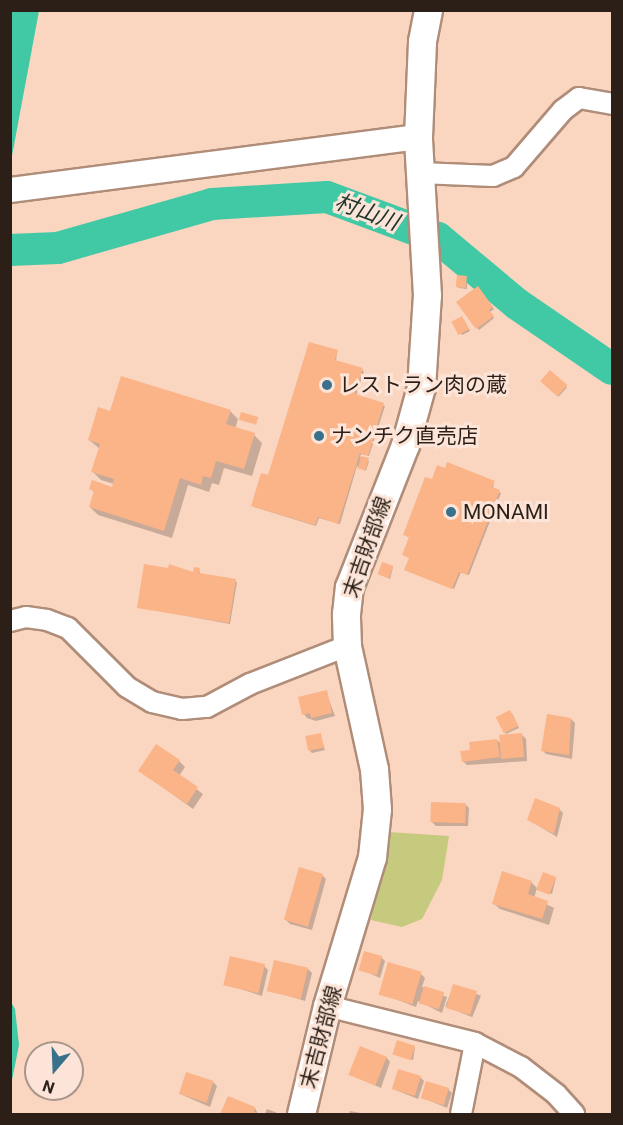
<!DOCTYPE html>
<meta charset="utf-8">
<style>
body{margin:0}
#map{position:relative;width:623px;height:1125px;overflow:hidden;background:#fad5bf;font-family:Roboto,"Noto Sans JP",sans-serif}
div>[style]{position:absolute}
.green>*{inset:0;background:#c5ca7e}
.water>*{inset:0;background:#41c8a5}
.shadow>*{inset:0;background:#0003;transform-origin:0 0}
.river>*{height:32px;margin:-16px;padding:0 16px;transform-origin:16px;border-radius:16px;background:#41c8a5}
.building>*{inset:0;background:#fbb388;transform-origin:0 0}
.roads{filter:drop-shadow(2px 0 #af8d79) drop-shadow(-2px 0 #af8d79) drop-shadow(0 2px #af8d79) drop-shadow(0 -2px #af8d79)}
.minor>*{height:20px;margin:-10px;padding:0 10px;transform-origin:10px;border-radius:10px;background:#fff}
.tertiary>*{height:24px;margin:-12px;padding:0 12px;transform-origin:12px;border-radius:12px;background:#fff}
.secondary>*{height:27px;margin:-13.5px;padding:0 13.5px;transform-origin:13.5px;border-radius:13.5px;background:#fff}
.dots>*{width:16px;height:16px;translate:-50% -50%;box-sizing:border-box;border:3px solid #fce5d8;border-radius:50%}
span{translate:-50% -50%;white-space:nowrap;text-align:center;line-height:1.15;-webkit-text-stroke:6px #fce5d8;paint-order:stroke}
.poi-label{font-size:21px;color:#2c1f17}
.left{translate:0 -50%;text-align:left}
.street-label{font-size:21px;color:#2c1f17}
.water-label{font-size:22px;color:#1c332c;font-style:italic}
.frame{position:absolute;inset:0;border:12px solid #2c1f17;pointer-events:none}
.north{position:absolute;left:24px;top:1041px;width:60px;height:60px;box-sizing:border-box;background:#fce5d8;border:2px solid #a9968b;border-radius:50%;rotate:199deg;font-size:16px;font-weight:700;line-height:24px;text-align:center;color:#2c1f17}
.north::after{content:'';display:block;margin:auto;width:21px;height:27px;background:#39708b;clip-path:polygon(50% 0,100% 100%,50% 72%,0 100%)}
</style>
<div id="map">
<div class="green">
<i style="clip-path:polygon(388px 832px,449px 836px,442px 880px,422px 919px,402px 927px,371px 920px)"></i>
</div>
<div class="water">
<i style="clip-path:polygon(11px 10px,39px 11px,11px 161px,10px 11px)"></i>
<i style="clip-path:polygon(11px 1002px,15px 1009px,19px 1045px,11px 1085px)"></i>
</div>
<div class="shadow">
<i style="clip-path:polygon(467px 277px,467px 289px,459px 288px,458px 287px)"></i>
<i style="clip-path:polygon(477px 288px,494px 309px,490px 312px,494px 318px,479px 330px,458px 302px)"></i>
<i style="clip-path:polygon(464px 320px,470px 331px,462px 335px,454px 323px)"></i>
<i style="clip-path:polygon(337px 352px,336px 361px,364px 371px,356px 396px,385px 406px,369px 456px,361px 454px,360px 457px,369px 461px,366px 471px,357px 466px,340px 524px,319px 518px,316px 526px,254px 507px)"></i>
<i style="left:550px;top:372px;width:23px;height:12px;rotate:43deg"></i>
<i style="clip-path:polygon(230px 411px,238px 419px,235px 429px,254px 435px,262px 443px,252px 476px,224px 468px,219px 485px,212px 483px,209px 492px,188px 485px,172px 538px,98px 515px,90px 507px,95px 493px,91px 489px,113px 488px,114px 484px,101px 480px,93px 472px,100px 449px,89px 440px,111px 413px)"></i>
<i style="clip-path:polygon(433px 481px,494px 482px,493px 489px,501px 493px,469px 575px,461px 572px,454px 589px,408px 571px,410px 558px,404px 555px,411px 538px,406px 536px)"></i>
<i style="clip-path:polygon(393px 567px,390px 579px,379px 574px)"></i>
<i style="clip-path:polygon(199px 570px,201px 575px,237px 582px,230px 624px,138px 607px)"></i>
<i style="clip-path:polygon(326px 692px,335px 716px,316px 721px,307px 718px,304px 714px)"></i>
<i style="clip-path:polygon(512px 713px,519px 728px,506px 734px,505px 732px)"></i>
<i style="clip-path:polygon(571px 719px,575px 723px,572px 759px,546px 754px,542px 750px)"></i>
<i style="clip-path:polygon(320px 735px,325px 750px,312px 753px,310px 751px)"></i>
<i style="clip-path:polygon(522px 735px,526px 739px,527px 761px,467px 765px,463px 761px,497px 740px,502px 745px)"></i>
<i style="clip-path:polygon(179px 761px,185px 767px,179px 776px,203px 794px,193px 809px,140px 771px)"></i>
<i style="clip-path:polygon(465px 804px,469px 808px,468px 826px,436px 826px,432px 822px)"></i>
<i style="clip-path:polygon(559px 809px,563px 813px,557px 837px,529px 820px)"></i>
<i style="clip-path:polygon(322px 875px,326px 879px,312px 930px,290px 924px,286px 920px)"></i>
<i style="clip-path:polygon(556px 878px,552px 894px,540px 891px)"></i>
<i style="clip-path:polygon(531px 882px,537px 888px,534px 898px,554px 908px,549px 925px,500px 909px,493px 903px)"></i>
<i style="clip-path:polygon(381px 957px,385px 961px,380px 978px,360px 969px)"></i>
<i style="clip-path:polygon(264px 966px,268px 970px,262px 996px,225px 984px)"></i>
<i style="clip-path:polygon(308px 969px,312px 973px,305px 1001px,269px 990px)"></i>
<i style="clip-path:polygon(421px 974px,425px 978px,422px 987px,447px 997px,442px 1013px,418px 1001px,416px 1007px,380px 993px)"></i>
<i style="left:454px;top:985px;width:29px;height:23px;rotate:22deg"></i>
<i style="clip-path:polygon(415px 1047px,413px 1060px,395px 1054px)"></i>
<i style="clip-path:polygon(387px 1058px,390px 1062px,381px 1088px,351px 1075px)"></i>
<i style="clip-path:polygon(420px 1077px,424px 1081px,418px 1099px,393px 1089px)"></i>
<i style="clip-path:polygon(213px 1082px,217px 1086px,210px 1107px,180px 1094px)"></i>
<i style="clip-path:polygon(448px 1089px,452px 1093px,447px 1108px,423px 1098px)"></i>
<i style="clip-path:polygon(229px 1098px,255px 1108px,258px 1114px,222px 1114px)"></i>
<i style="clip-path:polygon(267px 1109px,275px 1112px,278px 1114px,265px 1114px)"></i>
<i style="clip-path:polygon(350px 1111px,366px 1114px,349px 1114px)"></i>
</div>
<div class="river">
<i style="left:10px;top:250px;width:48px;rotate:-2.4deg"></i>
<i style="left:58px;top:248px;width:160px;rotate:-15.9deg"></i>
<i style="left:212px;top:204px;width:115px;rotate:-3.5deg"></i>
<i style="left:327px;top:197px;width:118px;rotate:20.3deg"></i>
<i style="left:438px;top:238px;width:103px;rotate:39.9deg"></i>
<i style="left:517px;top:304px;width:115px;rotate:34.4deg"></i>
</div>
<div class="building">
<i style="left:457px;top:275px;width:10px;height:12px;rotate:6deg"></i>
<i style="clip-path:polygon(478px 286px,493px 307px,489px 310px,494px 316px,476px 329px,456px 302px)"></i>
<i style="left:462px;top:316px;width:15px;height:12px;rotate:62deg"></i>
<i style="clip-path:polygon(309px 342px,338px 350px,335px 360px,363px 368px,355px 394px,384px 403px,368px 456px,360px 453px,338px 524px,318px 517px,315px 525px,251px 506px,261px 473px,268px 475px)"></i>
<i style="left:550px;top:370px;width:23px;height:15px;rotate:41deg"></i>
<i style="clip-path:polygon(121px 376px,231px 410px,226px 424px,255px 433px,244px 469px,216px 461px,211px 478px,203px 476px,201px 485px,180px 478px,164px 531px,89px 507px,94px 491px,89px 489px,92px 480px,112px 487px,114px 479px,91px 472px,100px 444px,88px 440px,98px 407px,110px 411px)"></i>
<i style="left:241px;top:412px;width:18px;height:8px;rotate:16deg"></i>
<i style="left:361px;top:456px;width:8px;height:13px;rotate:14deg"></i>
<i style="clip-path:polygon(447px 462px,495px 481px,492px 487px,500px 490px,467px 575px,459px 572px,452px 589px,404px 570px,409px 558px,402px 555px,409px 537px,403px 535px,425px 477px,432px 479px,437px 465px,445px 468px)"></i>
<i style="left:382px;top:562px;width:12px;height:13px;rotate:20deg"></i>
<i style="clip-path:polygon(144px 564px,168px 568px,169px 564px,193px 572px,194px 567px,200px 568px,199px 573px,236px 579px,229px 623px,137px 608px)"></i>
<i style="clip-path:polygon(327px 690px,332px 713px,311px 718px,310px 713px,302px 715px,298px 697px)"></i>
<i style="left:510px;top:710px;width:18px;height:16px;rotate:63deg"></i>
<i style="clip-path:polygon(547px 714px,571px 718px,569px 755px,541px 751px)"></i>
<i style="left:321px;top:733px;width:15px;height:16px;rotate:79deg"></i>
<i style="left:522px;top:733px;width:24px;height:23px;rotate:85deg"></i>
<i style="clip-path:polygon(497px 739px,500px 757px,462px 762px,460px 751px,470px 750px,469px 742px)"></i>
<i style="clip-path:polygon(156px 744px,180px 760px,173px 770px,198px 787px,187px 804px,138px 771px)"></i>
<i style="clip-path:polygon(535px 798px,560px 808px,554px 834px,527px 820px)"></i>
<i style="left:431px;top:802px;width:35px;height:20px;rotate:2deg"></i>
<i style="left:299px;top:867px;width:25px;height:55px;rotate:16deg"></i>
<i style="clip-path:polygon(502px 871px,532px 881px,528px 894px,548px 901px,542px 919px,492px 904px)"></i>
<i style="left:543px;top:872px;width:14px;height:19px;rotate:21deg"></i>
<i style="left:364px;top:951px;width:19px;height:20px;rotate:16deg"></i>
<i style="left:230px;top:956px;width:36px;height:30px;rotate:13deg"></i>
<i style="left:274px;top:960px;width:35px;height:32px;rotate:13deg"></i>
<i style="left:388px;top:962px;width:35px;height:34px;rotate:16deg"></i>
<i style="left:453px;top:984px;width:25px;height:25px;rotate:16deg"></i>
<i style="left:424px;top:986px;width:21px;height:18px;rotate:17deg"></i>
<i style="left:397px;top:1040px;width:19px;height:15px;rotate:18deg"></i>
<i style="left:360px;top:1046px;width:29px;height:31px;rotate:22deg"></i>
<i style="left:398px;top:1069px;width:24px;height:21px;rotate:17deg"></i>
<i style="left:186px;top:1072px;width:29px;height:23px;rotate:18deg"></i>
<i style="left:426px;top:1081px;width:24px;height:18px;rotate:17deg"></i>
<i style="clip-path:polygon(228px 1096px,255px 1107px,254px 1112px,261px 1114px,220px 1114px)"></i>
</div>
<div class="roads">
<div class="minor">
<i style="left:420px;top:173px;width:73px;rotate:2.4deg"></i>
<i style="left:493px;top:176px;width:23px;rotate:-23deg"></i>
<i style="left:514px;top:167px;width:75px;rotate:-49.3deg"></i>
<i style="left:563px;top:110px;width:20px;rotate:-37deg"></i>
<i style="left:579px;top:98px;width:34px;rotate:10deg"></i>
<i style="left:10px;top:621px;width:16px;rotate:-14deg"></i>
<i style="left:26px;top:617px;width:21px;rotate:8deg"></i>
<i style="left:47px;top:620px;width:22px;rotate:21deg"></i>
<i style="left:68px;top:628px;width:83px;rotate:45deg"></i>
<i style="left:127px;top:687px;width:29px;rotate:31deg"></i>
<i style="left:152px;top:702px;width:31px;rotate:13deg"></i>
<i style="left:182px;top:709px;width:25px;rotate:-5deg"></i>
<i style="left:207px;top:707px;width:49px;rotate:-28.1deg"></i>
<i style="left:250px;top:684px;width:104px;rotate:-21.4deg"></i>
<i style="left:327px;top:1006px;width:153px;rotate:14deg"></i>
<i style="left:475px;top:1043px;width:52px;rotate:27.6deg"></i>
<i style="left:521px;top:1067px;width:44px;rotate:37.6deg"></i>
<i style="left:556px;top:1094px;width:27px;rotate:48deg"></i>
<i style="left:461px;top:1114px;width:72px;rotate:-78.8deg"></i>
</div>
<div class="tertiary">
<i style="left:10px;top:190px;width:411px;rotate:-7.4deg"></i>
</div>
<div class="secondary">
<i style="left:301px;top:1114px;width:111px;rotate:-76.5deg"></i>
<i style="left:327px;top:1006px;width:156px;rotate:-73.2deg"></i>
<i style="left:372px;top:857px;width:48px;rotate:-84.1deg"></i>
<i style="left:377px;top:809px;width:40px;rotate:-94.3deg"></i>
<i style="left:374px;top:769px;width:126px;rotate:-102.4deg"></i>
<i style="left:347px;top:646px;width:32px;rotate:-92deg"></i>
<i style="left:346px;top:614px;width:27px;rotate:-84deg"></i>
<i style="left:349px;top:587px;width:153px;rotate:-68.5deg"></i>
<i style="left:405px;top:445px;width:60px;rotate:-74.6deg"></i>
<i style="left:421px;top:387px;width:92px;rotate:-86.3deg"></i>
<i style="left:427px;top:295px;width:158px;rotate:-93.3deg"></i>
<i style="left:418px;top:137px;width:96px;rotate:-87.6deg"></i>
<i style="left:422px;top:41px;width:32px;rotate:-79deg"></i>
</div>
</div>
<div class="dots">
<i style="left:327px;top:385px;background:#39708b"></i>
<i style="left:319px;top:436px;background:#39708b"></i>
<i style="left:451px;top:512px;background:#39708b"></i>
</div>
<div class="poi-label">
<span class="left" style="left:339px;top:385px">レストラン肉の蔵</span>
<span class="left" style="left:331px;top:436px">ナンチク直売店</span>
<span class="left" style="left:463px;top:512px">MONAMI</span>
</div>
<div class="street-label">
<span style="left:367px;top:547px;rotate:-71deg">末吉財部線</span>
<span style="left:321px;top:1037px;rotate:-75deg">末吉財部線</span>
</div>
<div class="water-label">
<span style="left:367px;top:212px;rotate:20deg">村山川</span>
</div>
<div class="frame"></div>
<div class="north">N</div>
</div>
